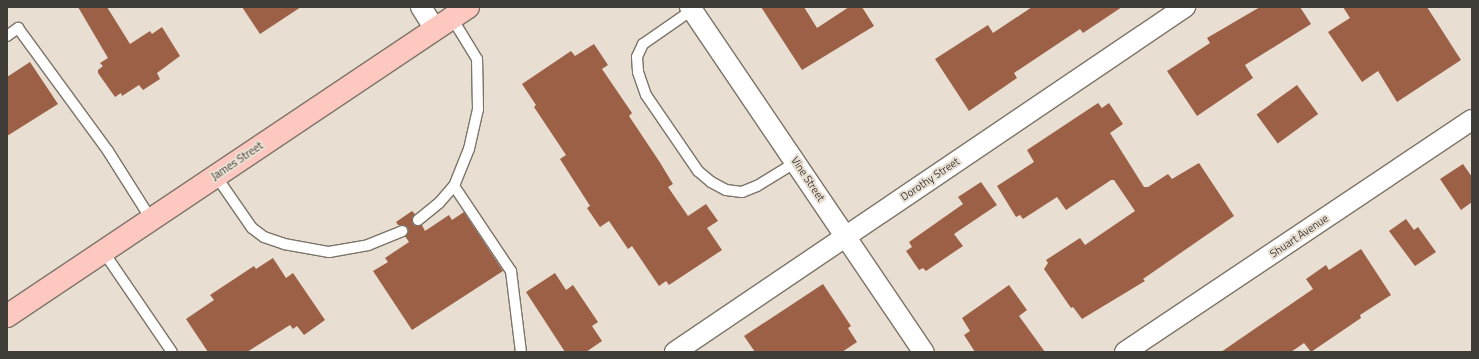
<!DOCTYPE html>
<style>
body{margin:0}
#map{position:relative;width:1479px;height:359px;overflow:hidden;background:#e8dfd2;font-family:"Titillium Web",sans-serif}
div>[style]{position:absolute}
.building>*{inset:0;background:#9c6047;transform-origin:0 0}
.roads{filter:drop-shadow(1px 0 #7c7468) drop-shadow(-1px 0 #7c7468) drop-shadow(0 1px #7c7468) drop-shadow(0 -1px #7c7468)}
.service>*{height:10px;margin:-5px;padding:0 5px;transform-origin:5px;border-radius:5px;background:#fff}
.minor>*{height:20px;margin:-10px;padding:0 10px;transform-origin:10px;border-radius:10px;background:#fff}
.primary>*{height:22px;margin:-11px;padding:0 11px;transform-origin:11px;border-radius:11px;background:#fdc8bf}
span{translate:-50% -50%;white-space:nowrap;text-align:center;line-height:1.15;-webkit-text-stroke:4px #e8dfd2;paint-order:stroke}
.street-label{font-size:11px;color:#403c37}
.frame{position:absolute;inset:0;border:8px solid #403c37;pointer-events:none}
</style>
<div id="map">
<div class="building">
<i style="clip-path:polygon(78px 7px,107px 7px,130px 44px,150px 31px,152px 34px,162px 27px,180px 56px,157px 73px,160px 79px,143px 90px,139px 85px,122px 96px,121px 93px,115px 97px,98px 73px,98px 70px,103px 66px,100px 63px,108px 58px)"></i>
<i style="clip-path:polygon(242px 7px,301px 7px,260px 34px)"></i>
<i style="clip-path:polygon(761px 7px,804px 7px,817px 28px,849px 7px,862px 7px,874px 26px,802px 70px)"></i>
<i style="clip-path:polygon(1032px 7px,1122px 7px,1083px 33px,1080px 29px,1014px 73px,1017px 78px,969px 111px,935px 59px,988px 25px,993px 33px)"></i>
<i style="clip-path:polygon(1260px 7px,1300px 7px,1311px 24px,1245px 65px,1253px 78px,1197px 116px,1167px 71px,1210px 43px,1207px 38px)"></i>
<i style="clip-path:polygon(1343px 7px,1427px 7px,1461px 60px,1397px 102px,1378px 71px,1362px 82px,1328px 32px,1350px 18px)"></i>
<i style="clip-path:polygon(594px 44px,608px 65px,602px 69px,632px 113px,629px 116px,659px 161px,673px 184px,668px 187px,688px 216px,706px 204px,718px 221px,707px 228px,722px 250px,669px 285px,666px 281px,659px 286px,632px 246px,628px 249px,609px 221px,600px 227px,587px 208px,590px 206px,560px 159px,566px 155px,534px 107px,536px 105px,522px 84px,571px 51px,575px 56px)"></i>
<i style="clip-path:polygon(30px 62px,58px 104px,7px 136px,7px 77px)"></i>
<i style="left:1297px;top:85px;width:36px;height:50px;rotate:54deg"></i>
<i style="clip-path:polygon(1098px 103px,1102px 108px,1109px 103px,1123px 124px,1110px 133px,1144px 187px,1148px 187px,1168px 174px,1172px 179px,1199px 163px,1234px 216px,1143px 279px,1145px 281px,1082px 319px,1073px 307px,1071px 308px,1044px 269px,1048px 263px,1046px 260px,1080px 238px,1085px 245px,1135px 211px,1114px 180px,1111px 180px,1066px 210px,1057px 197px,1023px 219px,1020px 215px,1016px 217px,997px 186px,1034px 162px,1027px 150px)"></i>
<i style="clip-path:polygon(1463px 164px,1472px 177px,1472px 202px,1461px 210px,1440px 179px)"></i>
<i style="clip-path:polygon(981px 182px,997px 205px,954px 234px,963px 246px,926px 271px,923px 268px,919px 270px,906px 251px,912px 247px,909px 242px,963px 204px,958px 197px)"></i>
<i style="clip-path:polygon(412px 211px,415px 214px,413px 224px,422px 225px,425px 231px,449px 215px,452px 220px,464px 212px,503px 271px,412px 330px,373px 271px,388px 262px,385px 258px,409px 242px,405px 236px,408px 228px,403px 225px,398px 225px,396px 222px)"></i>
<i style="clip-path:polygon(1406px 219px,1414px 230px,1418px 227px,1436px 252px,1415px 266px,1389px 231px)"></i>
<i style="clip-path:polygon(1361px 249px,1391px 295px,1360px 315px,1361px 318px,1311px 352px,1304px 343px,1291px 352px,1221px 352px,1313px 289px,1306px 279px,1326px 265px,1329px 270px)"></i>
<i style="clip-path:polygon(273px 258px,286px 278px,293px 273px,325px 320px,304px 335px,297px 326px,293px 329px,290px 325px,247px 352px,208px 352px,186px 319px,214px 300px,210px 295px,254px 266px,256px 269px)"></i>
<i style="clip-path:polygon(555px 273px,566px 290px,573px 285px,598px 322px,592px 326px,602px 341px,586px 352px,565px 352px,526px 292px)"></i>
<i style="clip-path:polygon(823px 284px,851px 326px,848px 328px,857px 342px,842px 352px,755px 352px,744px 336px)"></i>
<i style="clip-path:polygon(1009px 285px,1027px 310px,1019px 316px,1045px 352px,975px 352px,964px 335px,970px 331px,962px 318px)"></i>
</div>
<div class="roads">
<div class="service">
<i style="left:692px;top:10px;width:60px;rotate:145.2deg"></i>
<i style="left:643px;top:44px;width:14px;rotate:115deg"></i>
<i style="left:637px;top:57px;width:15px;rotate:86deg"></i>
<i style="left:638px;top:72px;width:24px;rotate:71deg"></i>
<i style="left:646px;top:95px;width:92px;rotate:55.6deg"></i>
<i style="left:698px;top:171px;width:17px;rotate:40deg"></i>
<i style="left:711px;top:182px;width:17px;rotate:28deg"></i>
<i style="left:726px;top:190px;width:16px;rotate:7deg"></i>
<i style="left:742px;top:192px;width:16px;rotate:-22deg"></i>
<i style="left:757px;top:186px;width:46px;rotate:-31.6deg"></i>
<i style="left:7px;top:36px;width:14px;rotate:-36deg"></i>
<i style="left:18px;top:28px;width:152px;rotate:53.8deg"></i>
<i style="left:108px;top:151px;width:80px;rotate:57.7deg"></i>
<i style="left:216px;top:176px;width:63px;rotate:55.3deg"></i>
<i style="left:252px;top:228px;width:15px;rotate:37deg"></i>
<i style="left:264px;top:237px;width:21px;rotate:19deg"></i>
<i style="left:284px;top:244px;width:46px;rotate:10.1deg"></i>
<i style="left:329px;top:252px;width:40px;rotate:-10deg"></i>
<i style="left:368px;top:245px;width:37px;rotate:-22deg"></i>
<i style="left:454px;top:186px;width:102px;rotate:56.2deg"></i>
<i style="left:511px;top:271px;width:82px;rotate:83deg"></i>
<i style="left:418px;top:220px;width:27px;rotate:-39deg"></i>
<i style="left:439px;top:203px;width:23px;rotate:-49deg"></i>
<i style="left:454px;top:186px;width:40px;rotate:-68deg"></i>
<i style="left:469px;top:149px;width:41px;rotate:-77.3deg"></i>
<i style="left:478px;top:109px;width:50px;rotate:-91.1deg"></i>
<i style="left:477px;top:59px;width:48px;rotate:-121.4deg"></i>
<i style="left:103px;top:251px;width:122px;rotate:55.7deg"></i>
</div>
<div class="minor">
<i style="left:421px;top:7px;width:26px;rotate:58deg"></i>
<i style="left:690px;top:7px;width:417px;rotate:55.9deg"></i>
<i style="left:675px;top:352px;width:616px;rotate:-34.08deg"></i>
<i style="left:1125px;top:352px;width:417px;rotate:-33.8deg"></i>
</div>
<div class="primary">
<i style="left:7px;top:316px;width:555px;rotate:-33.83deg"></i>
</div>
</div>
<div class="street-label">
<span style="left:237px;top:161px;rotate:-34deg">James Street</span>
<span style="left:808px;top:179px;rotate:56deg">Vine Street</span>
<span style="left:930px;top:179px;rotate:-34deg">Dorothy Street</span>
<span style="left:1299px;top:236px;rotate:-34deg">Shuart Avenue</span>
</div>
<div class="frame"></div>
</div>
